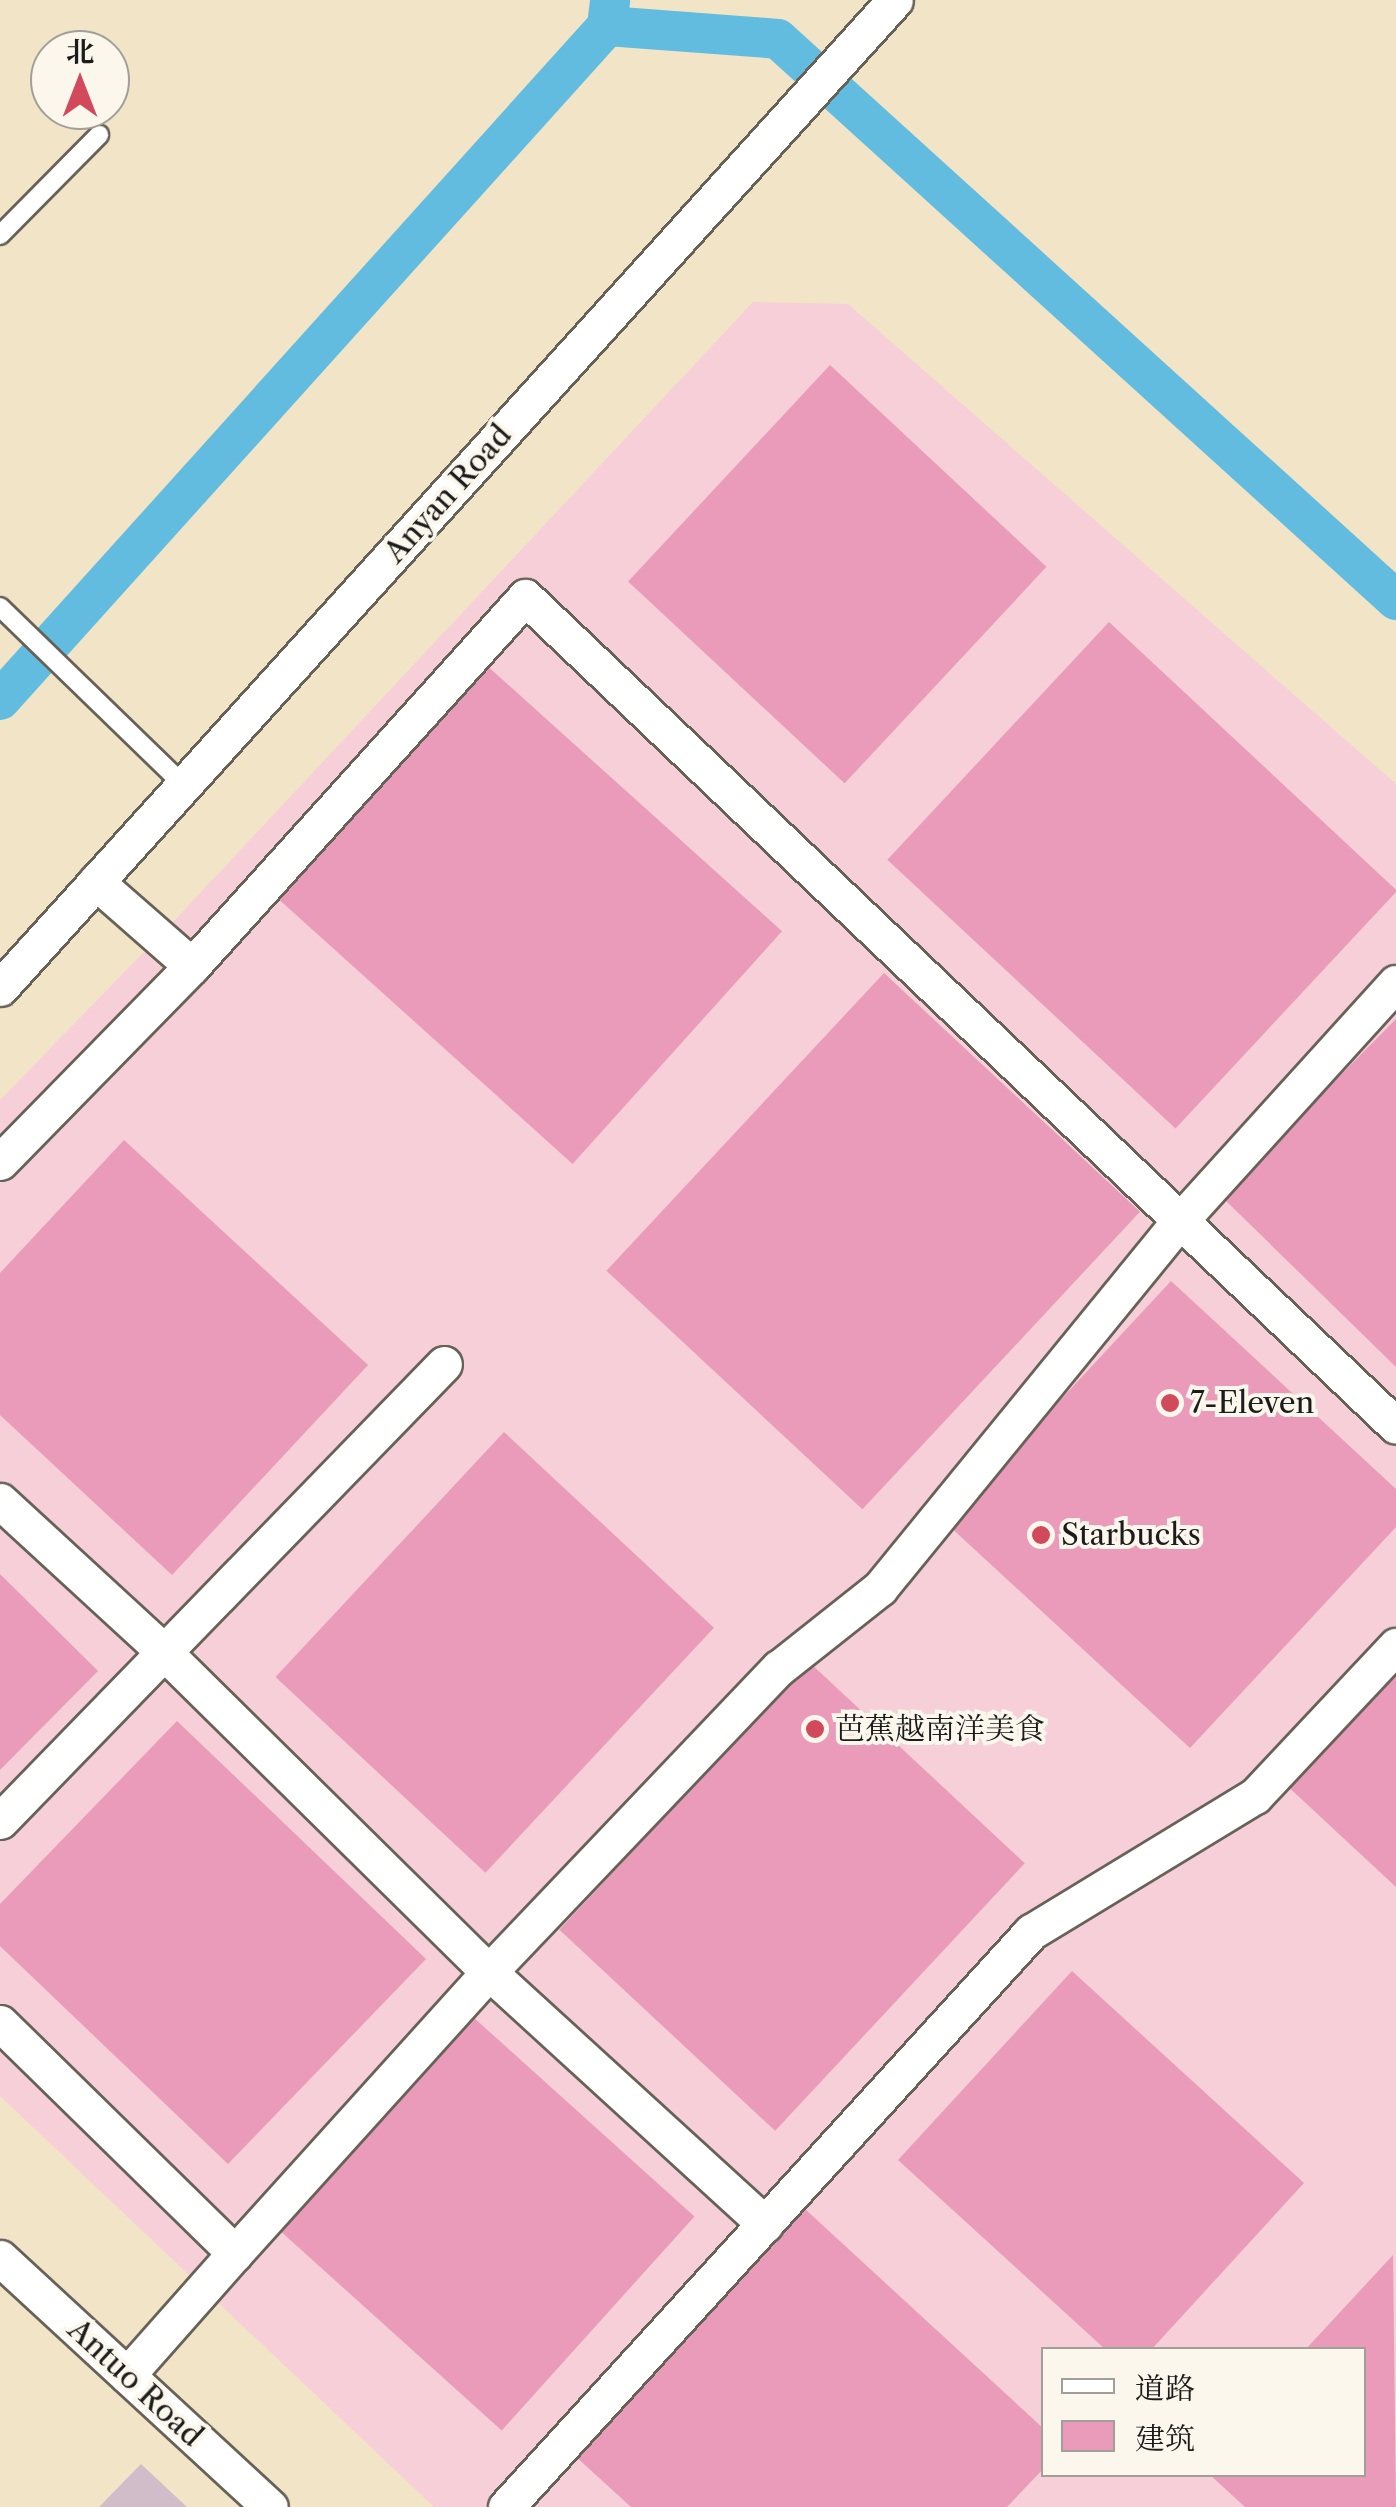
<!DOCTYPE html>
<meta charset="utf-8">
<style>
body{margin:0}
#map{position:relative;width:1396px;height:2507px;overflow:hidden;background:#f1e4c7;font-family:"Libre Caslon Text","Noto Serif SC",serif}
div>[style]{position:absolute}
.built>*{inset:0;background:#f6cfd8}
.industrial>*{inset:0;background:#d1bdca}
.canal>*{height:40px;margin:-20px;padding:0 20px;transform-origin:20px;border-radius:20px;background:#62bce0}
.building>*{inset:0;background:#e99bb9;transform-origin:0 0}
.roads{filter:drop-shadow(2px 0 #676258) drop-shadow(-2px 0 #676258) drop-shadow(0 2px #676258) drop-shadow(0 -2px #676258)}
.service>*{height:18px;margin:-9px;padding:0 9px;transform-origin:9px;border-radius:9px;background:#fff}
.minor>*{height:35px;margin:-17.5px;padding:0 17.5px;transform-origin:17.5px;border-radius:17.5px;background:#fff}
.dots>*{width:28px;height:28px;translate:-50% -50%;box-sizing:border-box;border:5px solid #fbf7ec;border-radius:50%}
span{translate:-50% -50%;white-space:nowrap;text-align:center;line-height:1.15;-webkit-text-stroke:8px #fbf7ec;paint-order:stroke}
.street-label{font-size:30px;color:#1c1c1c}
.poi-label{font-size:30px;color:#1c1c1c}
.left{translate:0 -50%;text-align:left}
.legend{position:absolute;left:1041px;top:2347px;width:325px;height:130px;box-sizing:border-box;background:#fbf7ec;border:2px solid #a29f99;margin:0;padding:12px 18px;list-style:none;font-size:30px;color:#1c1c1c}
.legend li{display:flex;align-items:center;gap:20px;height:50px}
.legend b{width:50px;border:2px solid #a29f99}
.north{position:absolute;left:30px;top:30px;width:100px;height:100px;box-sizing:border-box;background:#fbf7ec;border:2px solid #a29f99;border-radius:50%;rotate:0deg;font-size:28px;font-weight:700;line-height:40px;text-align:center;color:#1c1c1c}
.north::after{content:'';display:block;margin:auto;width:35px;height:45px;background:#d1495b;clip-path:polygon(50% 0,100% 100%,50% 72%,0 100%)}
</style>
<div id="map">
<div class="built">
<i style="clip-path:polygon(evenodd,753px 302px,848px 304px,1396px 784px,1396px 2507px,434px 2507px,0 2096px,0 1100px,174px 921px,753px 302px,1044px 2350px,1364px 2350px,1364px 2474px,1044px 2474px,1044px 2350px)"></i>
</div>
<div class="industrial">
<i style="clip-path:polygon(141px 2464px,187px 2507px,99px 2507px)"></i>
</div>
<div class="canal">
<i style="left:607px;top:26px;width:171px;rotate:4.3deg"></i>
<i style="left:778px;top:39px;width:835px;rotate:42.23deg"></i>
<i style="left:0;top:700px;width:907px;rotate:-47.99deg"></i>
<i style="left:607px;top:26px;width:26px;rotate:-83deg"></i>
</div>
<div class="building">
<i style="left:830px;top:365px;width:296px;height:296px;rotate:43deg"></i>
<i style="left:1109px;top:622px;width:394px;height:325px;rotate:43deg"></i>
<i style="left:484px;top:663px;width:401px;height:313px;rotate:42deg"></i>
<i style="left:884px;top:973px;width:350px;height:407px;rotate:43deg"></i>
<i style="clip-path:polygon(1396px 1019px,1396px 1367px,1221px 1196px)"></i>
<i style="clip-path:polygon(124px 1140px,368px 1365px,172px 1575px,0 1415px,0 1273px)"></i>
<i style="clip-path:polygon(1171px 1281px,1396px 1489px,1396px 1527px,1190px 1748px,946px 1523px)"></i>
<i style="left:504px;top:1432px;width:287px;height:335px;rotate:43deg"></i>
<i style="clip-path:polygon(0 1574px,98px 1671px,0 1770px)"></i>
<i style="clip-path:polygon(1396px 1642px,1396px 1887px,1268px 1768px)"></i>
<i style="left:809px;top:1662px;width:295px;height:366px;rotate:43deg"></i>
<i style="clip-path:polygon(177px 1721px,426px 1959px,228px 2164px,0 1946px,0 1904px)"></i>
<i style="clip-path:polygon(1072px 1971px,1304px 2183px,1151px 2350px,1106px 2350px,898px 2160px)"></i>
<i style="left:473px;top:2017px;width:298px;height:288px;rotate:42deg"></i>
<i style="clip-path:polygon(805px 2209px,1044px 2429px,1044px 2468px,1007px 2507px,631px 2507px,574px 2455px)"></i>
<i style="clip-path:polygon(1393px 2255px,1396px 2507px,1245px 2507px,1209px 2474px,1364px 2474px,1364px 2350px,1305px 2350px)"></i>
</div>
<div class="roads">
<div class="service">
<i style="left:0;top:235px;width:141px;rotate:-45.3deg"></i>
<i style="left:0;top:607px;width:256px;rotate:44.1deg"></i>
</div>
<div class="minor">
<i style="left:192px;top:966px;width:497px;rotate:-47.9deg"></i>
<i style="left:525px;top:597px;width:1202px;rotate:43.58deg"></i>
<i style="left:0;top:988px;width:1333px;rotate:-47.83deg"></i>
<i style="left:0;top:1162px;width:274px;rotate:-45.6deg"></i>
<i style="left:192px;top:966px;width:128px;rotate:-138.8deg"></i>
<i style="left:0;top:1501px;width:222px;rotate:42.6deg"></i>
<i style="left:163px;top:1651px;width:458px;rotate:44.6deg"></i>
<i style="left:489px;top:1972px;width:374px;rotate:42.4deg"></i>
<i style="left:0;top:1821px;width:637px;rotate:-45.83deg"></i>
<i style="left:0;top:2023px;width:329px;rotate:44.4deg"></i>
<i style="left:235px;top:2253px;width:163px;rotate:131.5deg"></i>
<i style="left:235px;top:2253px;width:379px;rotate:-47.9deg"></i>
<i style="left:489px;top:1972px;width:420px;rotate:-46.4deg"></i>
<i style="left:779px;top:1668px;width:129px;rotate:-38.4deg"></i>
<i style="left:880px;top:1588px;width:471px;rotate:-50.8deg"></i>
<i style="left:1178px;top:1223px;width:324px;rotate:-47.8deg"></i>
<i style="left:0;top:2258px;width:367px;rotate:42.7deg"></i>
<i style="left:506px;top:2507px;width:779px;rotate:-47.6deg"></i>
<i style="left:1031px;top:1932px;width:262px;rotate:-31.3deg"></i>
<i style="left:1255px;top:1796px;width:206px;rotate:-46.8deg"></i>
</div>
</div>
<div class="dots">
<i style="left:1170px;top:1403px;background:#d1495b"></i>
<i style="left:1041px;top:1535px;background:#d1495b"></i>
<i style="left:815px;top:1729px;background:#d1495b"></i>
</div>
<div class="street-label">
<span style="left:448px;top:494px;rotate:-48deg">Anyan Road</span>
<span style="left:135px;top:2383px;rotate:43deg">Antuo Road</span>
</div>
<div class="poi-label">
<span class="left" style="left:1190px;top:1403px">7-Eleven</span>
<span class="left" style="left:1061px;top:1535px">Starbucks</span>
<span class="left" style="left:835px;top:1729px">芭蕉越南洋美食</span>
</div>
<ul class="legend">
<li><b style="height:12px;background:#fff"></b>道路</li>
<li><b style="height:28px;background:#e99bb9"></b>建筑</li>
</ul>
<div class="north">北</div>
</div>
